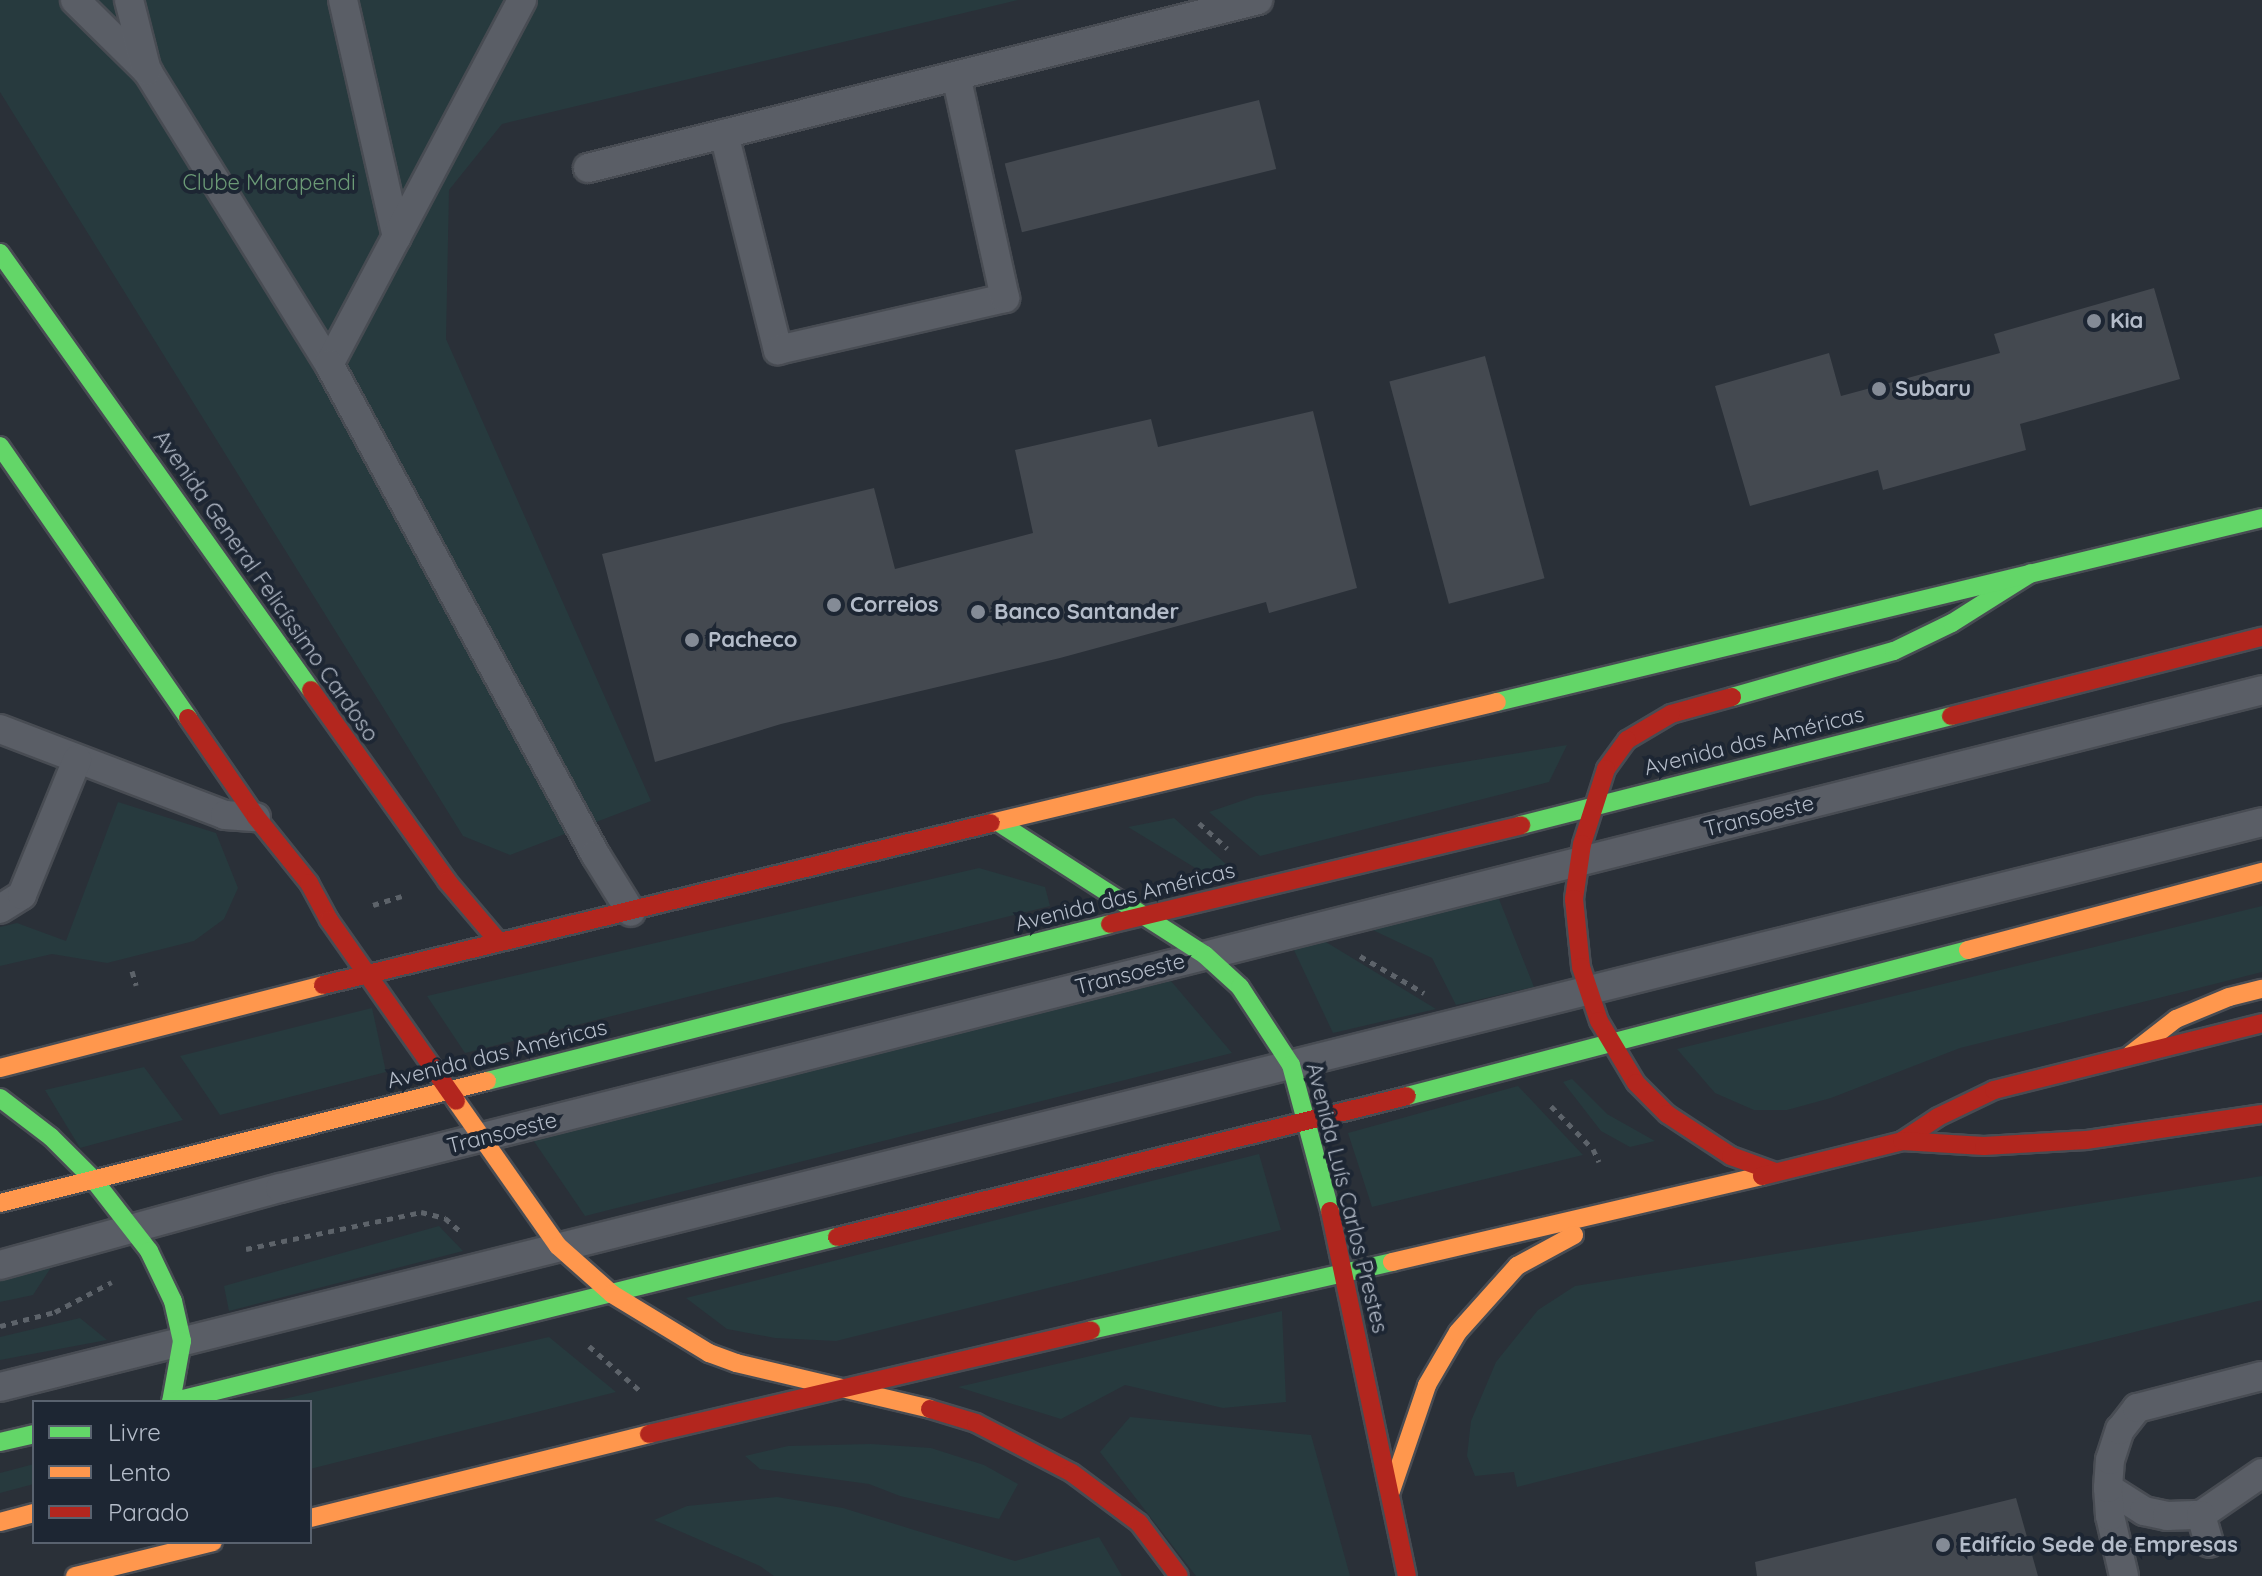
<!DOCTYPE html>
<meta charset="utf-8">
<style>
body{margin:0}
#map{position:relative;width:2262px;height:1576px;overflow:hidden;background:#2a3038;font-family:Quicksand,sans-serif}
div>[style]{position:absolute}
.green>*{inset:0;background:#273a3e}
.building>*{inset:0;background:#444950;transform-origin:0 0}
.path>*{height:5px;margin-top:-2.5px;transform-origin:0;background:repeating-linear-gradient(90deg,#5d636a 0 6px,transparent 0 12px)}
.roads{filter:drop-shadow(2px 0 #484c53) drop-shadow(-2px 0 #484c53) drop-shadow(0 2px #484c53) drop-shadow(0 -2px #484c53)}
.lane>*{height:28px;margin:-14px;padding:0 14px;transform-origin:14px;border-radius:14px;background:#5a5e66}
.fast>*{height:18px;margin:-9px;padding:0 9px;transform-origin:9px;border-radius:9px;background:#63d668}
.slow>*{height:18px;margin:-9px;padding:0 9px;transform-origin:9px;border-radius:9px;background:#ff974d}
.jam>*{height:18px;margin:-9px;padding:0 9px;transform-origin:9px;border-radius:9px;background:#b3261e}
.dots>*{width:22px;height:22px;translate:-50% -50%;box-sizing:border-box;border:4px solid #1d2633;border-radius:50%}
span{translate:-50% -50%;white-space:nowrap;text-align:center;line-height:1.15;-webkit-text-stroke:8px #1d2633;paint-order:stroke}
.park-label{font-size:22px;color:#6b9a76}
.poi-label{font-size:22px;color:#b4bcc9;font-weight:700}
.left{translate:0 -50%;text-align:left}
.street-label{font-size:22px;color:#b4bcc9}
.legend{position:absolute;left:32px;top:1400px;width:280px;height:144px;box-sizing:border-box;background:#1d2633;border:2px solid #59626f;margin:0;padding:10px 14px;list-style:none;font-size:24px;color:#b4bcc9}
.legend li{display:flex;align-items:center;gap:16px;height:40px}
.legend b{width:40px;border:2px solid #59626f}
</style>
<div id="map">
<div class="green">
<i style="clip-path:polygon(0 0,1018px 0,502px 124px,449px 190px,446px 339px,651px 801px,510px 855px,463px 836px,0 92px)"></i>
<i style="clip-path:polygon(1567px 745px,1549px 782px,1260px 856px,1209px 812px,1256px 796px)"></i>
<i style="clip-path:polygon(118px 802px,216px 833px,238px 888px,224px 919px,194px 941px,107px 963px,52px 954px,0 966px,0 927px,17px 923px,66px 941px)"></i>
<i style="clip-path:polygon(1174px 818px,1227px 865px,1202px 872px,1128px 827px)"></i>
<i style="clip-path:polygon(979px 868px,1045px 887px,1050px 906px,465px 1053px,427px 996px)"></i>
<i style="clip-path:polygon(1497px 894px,1534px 987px,1456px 1005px,1432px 958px,1360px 924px)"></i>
<i style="clip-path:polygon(2262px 906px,2262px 972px,1960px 1048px,1831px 1098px,1787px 1110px,1754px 1110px,1715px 1093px,1677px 1049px)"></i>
<i style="clip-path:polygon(1321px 939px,1436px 1009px,1333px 1033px,1293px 948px)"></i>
<i style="clip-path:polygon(1171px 981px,1232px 1053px,585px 1216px,529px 1134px)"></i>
<i style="clip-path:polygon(372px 1008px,386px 1072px,220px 1115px,180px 1056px)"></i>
<i style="clip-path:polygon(144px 1067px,183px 1120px,80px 1148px,45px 1090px)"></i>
<i style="clip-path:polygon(1572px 1079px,1607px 1114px,1655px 1141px,1630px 1147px,1601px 1131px,1563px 1082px)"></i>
<i style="clip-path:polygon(1518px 1086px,1583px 1155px,1372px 1207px,1348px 1133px)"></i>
<i style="clip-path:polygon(1259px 1154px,1281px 1230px,836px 1341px,775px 1338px,727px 1329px,686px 1298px)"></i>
<i style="clip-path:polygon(2262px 1176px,2262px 1300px,1517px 1487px,1514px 1472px,1475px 1476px,1467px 1456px,1471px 1421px,1496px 1362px,1538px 1310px,1575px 1286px)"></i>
<i style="clip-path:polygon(439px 1226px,463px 1251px,229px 1311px,224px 1286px)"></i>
<i style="clip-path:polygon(50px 1260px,50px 1269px,33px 1295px,0 1302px,0 1277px)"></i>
<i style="clip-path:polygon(1282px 1311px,1286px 1402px,1223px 1408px,1125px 1385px,1061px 1419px,958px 1387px)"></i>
<i style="clip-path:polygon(80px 1318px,107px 1340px,0 1360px,0 1337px)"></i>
<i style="clip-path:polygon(549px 1337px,616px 1392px,310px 1469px,310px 1402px,271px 1402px)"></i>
<i style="clip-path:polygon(1130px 1417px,1311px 1435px,1350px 1576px,1196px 1576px,1100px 1452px)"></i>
<i style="clip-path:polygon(871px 1444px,931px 1448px,984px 1465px,1018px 1484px,999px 1519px,900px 1496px,869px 1484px,760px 1469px,745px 1456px,788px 1446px)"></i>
<i style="clip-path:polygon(34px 1464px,34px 1484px,0 1493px,0 1473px)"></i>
<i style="clip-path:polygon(777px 1497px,843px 1508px,1015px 1561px,1099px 1537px,1122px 1576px,774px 1576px,760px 1566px,654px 1520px,687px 1506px)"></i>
</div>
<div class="building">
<i style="left:1259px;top:100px;width:71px;height:262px;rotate:76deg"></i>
<i style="clip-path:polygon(2154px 288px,2180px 379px,2020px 424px,2026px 450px,1883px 490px,1878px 470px,1750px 506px,1715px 386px,1829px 353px,1841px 396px,2000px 353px,1994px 334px)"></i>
<i style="left:1485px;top:356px;width:230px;height:99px;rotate:75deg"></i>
<i style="clip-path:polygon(1313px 411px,1357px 588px,1269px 613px,1266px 602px,1060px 658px,781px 724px,655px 762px,602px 554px,874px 488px,895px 569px,1033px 533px,1015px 450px,1151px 419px,1158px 447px)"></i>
<i style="clip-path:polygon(2016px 1498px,2038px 1576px,1757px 1576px,1755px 1562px)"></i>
</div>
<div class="path">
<i style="left:1199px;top:823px;width:38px;rotate:42deg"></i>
<i style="left:373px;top:905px;width:30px;rotate:-17deg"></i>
<i style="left:1360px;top:956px;width:74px;rotate:30deg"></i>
<i style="left:132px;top:971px;width:15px;rotate:74deg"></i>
<i style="left:1551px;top:1106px;width:60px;rotate:45.7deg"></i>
<i style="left:1593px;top:1149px;width:14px;rotate:65deg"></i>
<i style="left:246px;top:1249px;width:179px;rotate:-11.9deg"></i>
<i style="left:421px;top:1212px;width:25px;rotate:14deg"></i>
<i style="left:445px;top:1218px;width:20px;rotate:41deg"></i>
<i style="left:0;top:1326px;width:57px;rotate:-14.3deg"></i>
<i style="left:55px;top:1312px;width:64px;rotate:-27.8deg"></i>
<i style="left:589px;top:1346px;width:67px;rotate:41.3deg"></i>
</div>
<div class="roads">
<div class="lane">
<i style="left:75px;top:0;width:103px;rotate:44.6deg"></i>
<i style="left:148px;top:72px;width:344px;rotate:58.2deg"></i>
<i style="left:129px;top:0;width:73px;rotate:75.8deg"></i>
<i style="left:343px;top:0;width:243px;rotate:77.2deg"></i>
<i style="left:522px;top:0;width:412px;rotate:117.9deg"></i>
<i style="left:329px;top:364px;width:558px;rotate:61.5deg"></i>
<i style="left:595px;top:854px;width:68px;rotate:58.2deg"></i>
<i style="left:724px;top:134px;width:223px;rotate:76deg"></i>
<i style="left:778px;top:350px;width:233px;rotate:-12.9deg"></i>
<i style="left:1005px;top:298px;width:227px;rotate:-102.4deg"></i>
<i style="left:588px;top:168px;width:691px;rotate:-14.08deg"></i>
<i style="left:0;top:729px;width:241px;rotate:20.9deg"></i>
<i style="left:225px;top:815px;width:31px;rotate:4deg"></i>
<i style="left:0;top:909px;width:26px;rotate:-32deg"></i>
<i style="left:22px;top:895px;width:146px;rotate:-67.8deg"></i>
<i style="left:0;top:1265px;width:290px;rotate:-15.4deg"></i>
<i style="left:280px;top:1188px;width:2044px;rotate:-14.1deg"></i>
<i style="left:0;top:1387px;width:2331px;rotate:-14.02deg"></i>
<i style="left:2108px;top:1488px;width:43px;rotate:32.6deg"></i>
<i style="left:2144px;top:1511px;width:24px;rotate:12deg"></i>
<i style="left:2167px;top:1516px;width:34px;rotate:-2deg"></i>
<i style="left:2201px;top:1515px;width:74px;rotate:-34.5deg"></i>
<i style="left:2201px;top:1515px;width:29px;rotate:74deg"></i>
<i style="left:2124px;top:1576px;width:62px;rotate:-103.1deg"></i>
<i style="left:2110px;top:1516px;width:28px;rotate:-94deg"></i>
<i style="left:2108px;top:1488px;width:28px;rotate:-86deg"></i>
<i style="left:2110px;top:1460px;width:32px;rotate:-72deg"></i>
<i style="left:2120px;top:1430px;width:28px;rotate:-52deg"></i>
<i style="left:2137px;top:1408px;width:129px;rotate:-14.4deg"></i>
</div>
<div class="fast">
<i style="left:0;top:253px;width:536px;rotate:54.56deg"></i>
<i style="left:0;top:446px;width:331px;rotate:55.3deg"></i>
<i style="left:1732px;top:697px;width:168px;rotate:-15.9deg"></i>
<i style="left:1894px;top:651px;width:64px;rotate:-25.8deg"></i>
<i style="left:1952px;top:623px;width:93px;rotate:-32.3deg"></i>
<i style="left:1497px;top:702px;width:787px;rotate:-13.52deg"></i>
<i style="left:1001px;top:824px;width:242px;rotate:32.7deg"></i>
<i style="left:1205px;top:955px;width:47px;rotate:42.4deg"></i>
<i style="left:1240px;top:987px;width:93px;rotate:56.8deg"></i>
<i style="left:1291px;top:1065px;width:151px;rotate:75deg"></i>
<i style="left:1521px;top:825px;width:444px;rotate:-14.2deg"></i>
<i style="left:487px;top:1081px;width:642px;rotate:-14.14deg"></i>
<i style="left:1407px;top:1096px;width:580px;rotate:-14.59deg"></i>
<i style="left:0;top:1098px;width:64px;rotate:37.4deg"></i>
<i style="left:51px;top:1137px;width:59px;rotate:45deg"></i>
<i style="left:93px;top:1179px;width:91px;rotate:52.1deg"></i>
<i style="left:149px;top:1251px;width:55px;rotate:64.4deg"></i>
<i style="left:173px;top:1301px;width:41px;rotate:77.3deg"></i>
<i style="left:182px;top:1341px;width:62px;rotate:100.2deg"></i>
<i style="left:1091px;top:1330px;width:309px;rotate:-12.7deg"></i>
<i style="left:171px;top:1402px;width:686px;rotate:-13.91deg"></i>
<i style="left:0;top:1442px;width:35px;rotate:-13deg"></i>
</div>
<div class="slow">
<i style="left:991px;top:823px;width:520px;rotate:-13.45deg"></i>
<i style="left:1968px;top:950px;width:304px;rotate:-14.9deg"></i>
<i style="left:2131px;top:1054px;width:57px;rotate:-37.9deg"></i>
<i style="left:2176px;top:1019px;width:57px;rotate:-22.5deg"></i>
<i style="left:2229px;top:997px;width:34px;rotate:-14deg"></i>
<i style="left:0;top:1068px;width:333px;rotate:-14.4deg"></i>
<i style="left:456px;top:1101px;width:177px;rotate:54.9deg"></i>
<i style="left:558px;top:1246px;width:72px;rotate:41.6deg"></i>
<i style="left:612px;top:1294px;width:114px;rotate:31.3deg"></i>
<i style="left:709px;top:1353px;width:29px;rotate:20deg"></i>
<i style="left:736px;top:1363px;width:199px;rotate:13.3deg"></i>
<i style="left:0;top:1203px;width:502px;rotate:-14.06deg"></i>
<i style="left:1392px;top:1262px;width:380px;rotate:-13.1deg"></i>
<i style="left:1391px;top:1491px;width:112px;rotate:-71.2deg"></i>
<i style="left:1427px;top:1385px;width:61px;rotate:-59.7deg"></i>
<i style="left:1458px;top:1332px;width:89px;rotate:-48.2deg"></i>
<i style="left:1517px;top:1266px;width:65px;rotate:-28.5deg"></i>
<i style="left:310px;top:1518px;width:349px;rotate:-13.9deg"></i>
<i style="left:0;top:1522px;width:35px;rotate:-15deg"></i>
<i style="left:75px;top:1576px;width:142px;rotate:-13.8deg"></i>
</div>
<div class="jam">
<i style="left:311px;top:690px;width:234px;rotate:54.5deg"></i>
<i style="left:447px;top:881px;width:80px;rotate:49.6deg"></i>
<i style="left:1732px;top:697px;width:63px;rotate:164.4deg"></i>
<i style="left:1671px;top:714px;width:51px;rotate:149.4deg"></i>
<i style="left:1627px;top:740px;width:36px;rotate:126deg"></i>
<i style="left:1606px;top:769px;width:79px;rotate:107.7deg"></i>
<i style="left:1582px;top:844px;width:56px;rotate:98.3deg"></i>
<i style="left:1574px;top:899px;width:68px;rotate:84.1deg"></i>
<i style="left:1581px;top:967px;width:57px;rotate:71.6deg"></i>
<i style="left:1599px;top:1021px;width:72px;rotate:59.2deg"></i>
<i style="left:1636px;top:1083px;width:44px;rotate:45deg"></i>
<i style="left:1667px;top:1114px;width:77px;rotate:33.3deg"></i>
<i style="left:1731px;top:1156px;width:47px;rotate:20deg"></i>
<i style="left:1951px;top:716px;width:321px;rotate:-14.3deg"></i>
<i style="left:188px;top:718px;width:120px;rotate:55.5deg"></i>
<i style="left:256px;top:817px;width:85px;rotate:51.2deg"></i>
<i style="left:309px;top:883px;width:42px;rotate:61.6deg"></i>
<i style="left:329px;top:920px;width:221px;rotate:54.9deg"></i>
<i style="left:1110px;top:924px;width:423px;rotate:-13.5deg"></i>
<i style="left:323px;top:985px;width:687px;rotate:-13.63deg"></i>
<i style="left:1902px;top:1141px;width:43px;rotate:-33.7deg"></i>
<i style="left:1938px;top:1117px;width:62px;rotate:-25.7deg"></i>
<i style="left:1994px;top:1090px;width:276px;rotate:-14deg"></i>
<i style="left:1762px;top:1176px;width:144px;rotate:-14deg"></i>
<i style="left:1902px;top:1141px;width:82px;rotate:3.5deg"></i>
<i style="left:1984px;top:1146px;width:102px;rotate:-3.4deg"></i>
<i style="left:2086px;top:1140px;width:178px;rotate:-8.4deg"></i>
<i style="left:1330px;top:1211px;width:373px;rotate:78.1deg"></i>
<i style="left:837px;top:1237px;width:587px;rotate:-13.89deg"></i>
<i style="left:930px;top:1409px;width:48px;rotate:16.9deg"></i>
<i style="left:976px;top:1423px;width:108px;rotate:27.5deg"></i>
<i style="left:1072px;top:1473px;width:84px;rotate:36.7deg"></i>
<i style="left:1139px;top:1523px;width:66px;rotate:53deg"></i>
<i style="left:649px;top:1434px;width:454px;rotate:-13.2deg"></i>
</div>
</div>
<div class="dots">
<i style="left:2094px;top:321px;background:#848b96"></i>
<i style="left:1879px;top:389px;background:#848b96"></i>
<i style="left:834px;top:605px;background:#848b96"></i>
<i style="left:978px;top:612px;background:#848b96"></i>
<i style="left:692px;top:640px;background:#848b96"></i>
<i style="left:1943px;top:1545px;background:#848b96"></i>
</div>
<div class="park-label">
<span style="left:269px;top:183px">Clube Marapendi</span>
</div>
<div class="poi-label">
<span class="left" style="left:2110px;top:321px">Kia</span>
<span class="left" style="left:1895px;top:389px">Subaru</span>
<span class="left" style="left:850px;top:605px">Correios</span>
<span class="left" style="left:994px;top:612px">Banco Santander</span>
<span class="left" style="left:708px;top:640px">Pacheco</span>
<span class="left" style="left:1959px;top:1545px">Edifício Sede de Empresas</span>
</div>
<div class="street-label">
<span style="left:266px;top:586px;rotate:55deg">Avenida General Felicíssimo Cardoso</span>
<span style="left:1754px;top:741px;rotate:-14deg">Avenida das Américas</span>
<span style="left:1759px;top:816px;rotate:-14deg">Transoeste</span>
<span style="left:1125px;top:897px;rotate:-14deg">Avenida das Américas</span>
<span style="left:1130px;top:974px;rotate:-14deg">Transoeste</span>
<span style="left:497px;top:1054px;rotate:-14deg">Avenida das Américas</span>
<span style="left:502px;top:1133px;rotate:-14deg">Transoeste</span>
<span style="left:1347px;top:1198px;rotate:76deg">Avenida Luís Carlos Prestes</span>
</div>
<ul class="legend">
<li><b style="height:10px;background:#63d668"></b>Livre</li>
<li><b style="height:10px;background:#ff974d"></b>Lento</li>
<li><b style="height:10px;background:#b3261e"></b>Parado</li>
</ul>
</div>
